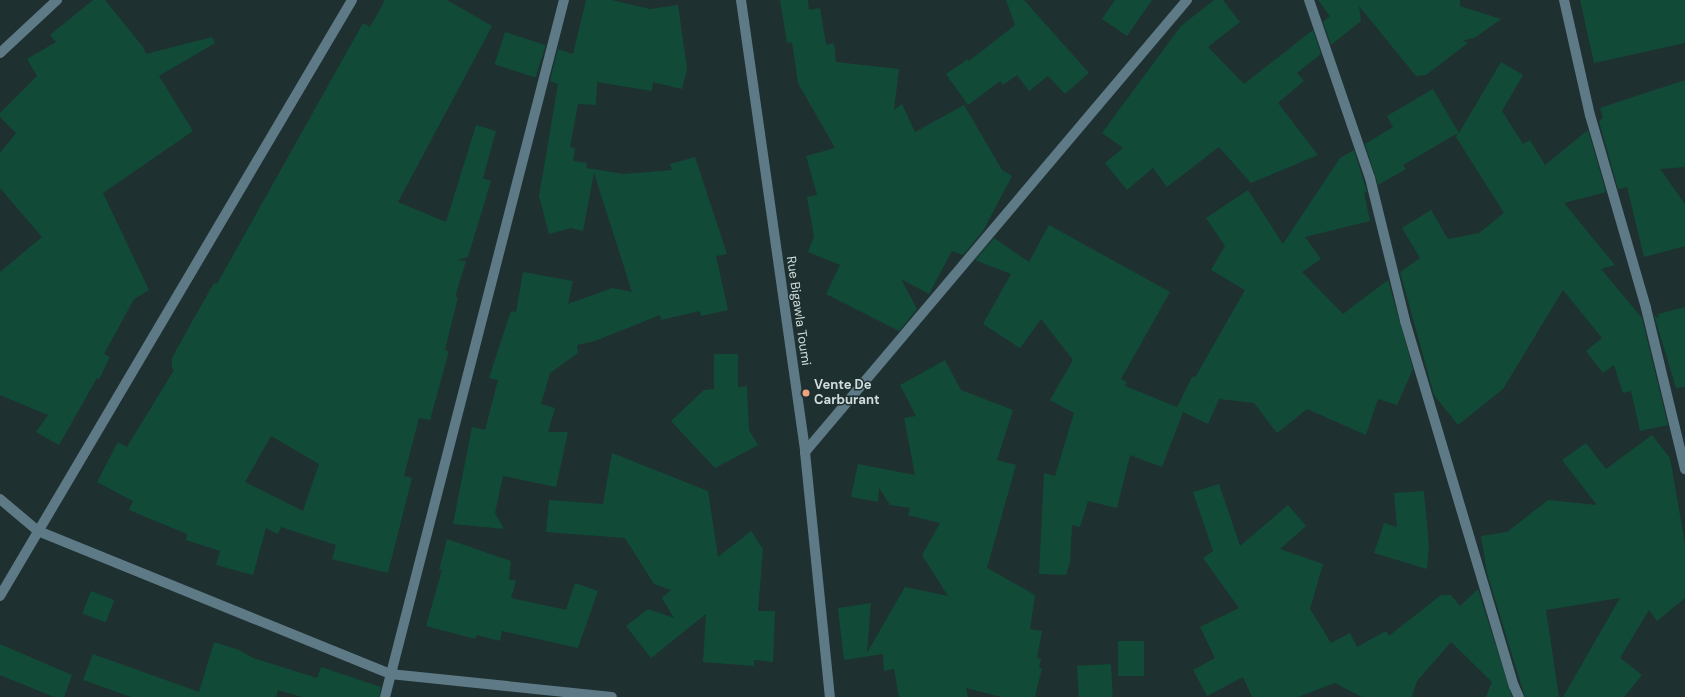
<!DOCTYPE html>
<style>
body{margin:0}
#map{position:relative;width:1685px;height:697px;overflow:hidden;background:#1e3030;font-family:"DM Sans",sans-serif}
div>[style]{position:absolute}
.building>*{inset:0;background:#114b37;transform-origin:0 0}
.minor>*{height:10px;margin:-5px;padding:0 5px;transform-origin:5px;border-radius:5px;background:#5e7a87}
.dots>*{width:11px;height:11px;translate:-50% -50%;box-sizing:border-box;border:2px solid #1e3030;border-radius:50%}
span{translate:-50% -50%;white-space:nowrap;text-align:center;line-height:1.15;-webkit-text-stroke:3px #1e3030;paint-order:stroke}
.street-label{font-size:13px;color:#d1dcdc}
.poi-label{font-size:13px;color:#d1dcdc;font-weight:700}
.left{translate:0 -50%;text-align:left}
</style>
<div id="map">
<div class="building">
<i style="clip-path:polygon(93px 0,105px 0,143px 47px,146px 54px,212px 37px,215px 43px,159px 76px,193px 131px,103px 193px,149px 290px,134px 299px,104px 354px,110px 357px,99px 379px,97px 378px,59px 445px,36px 432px,48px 415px,0 395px,0 272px,42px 237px,0 188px,0 153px,16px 133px,0 117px,0 113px,37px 76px,27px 59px,56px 42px,50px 35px)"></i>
<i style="clip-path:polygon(evenodd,385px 0,447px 0,492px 26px,398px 202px,446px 222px,476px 125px,496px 131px,483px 178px,491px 181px,468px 257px,457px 260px,466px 261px,455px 297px,458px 297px,445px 350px,449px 351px,430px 420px,419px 418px,404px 476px,412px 478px,388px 573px,332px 559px,336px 545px,281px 527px,278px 534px,266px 528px,253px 575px,216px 565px,220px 551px,186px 540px,187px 534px,129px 510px,133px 501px,97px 482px,118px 442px,127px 447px,174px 370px,172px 368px,172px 358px,189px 327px,214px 283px,217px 284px,363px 23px,370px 27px,385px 0,271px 436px,319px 464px,303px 511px,245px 482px,271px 436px)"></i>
<i style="clip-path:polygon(586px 0,612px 0,650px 9px,678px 5px,687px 69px,682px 89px,653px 82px,652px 91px,597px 82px,596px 105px,578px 104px,570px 147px,575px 148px,573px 161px,587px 163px,586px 168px,624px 174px,672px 170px,670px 164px,695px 157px,727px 254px,716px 256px,728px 310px,701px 316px,700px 311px,661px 320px,660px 315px,595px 341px,577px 345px,578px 353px,550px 373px,541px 404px,555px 408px,548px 432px,568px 432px,556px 487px,503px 476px,495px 513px,504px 529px,453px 524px,472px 427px,485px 430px,498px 380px,489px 378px,511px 311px,516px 312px,523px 272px,573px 281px,568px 304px,612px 288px,632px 292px,594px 173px,583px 231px,571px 228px,549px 234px,539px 196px,558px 84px,550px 81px,558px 49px,573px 54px)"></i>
<i style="clip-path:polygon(780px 0,808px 0,809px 10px,820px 8px,826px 45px,834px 43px,836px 62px,899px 69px,894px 110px,902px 104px,915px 132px,964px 105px,1002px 170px,1012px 176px,983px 231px,963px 255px,952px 251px,929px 294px,901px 279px,917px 309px,899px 331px,826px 294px,840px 265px,808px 252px,814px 236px,807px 197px,817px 195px,806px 156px,835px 148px,798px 83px,792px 42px,787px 43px)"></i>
<i style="clip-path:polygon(1006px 0,1024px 0,1089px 73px,1065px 94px,1048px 76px,1029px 91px,1017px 75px,1003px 85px,1000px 81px,968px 105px,946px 74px,968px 59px,969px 61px,1015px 25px)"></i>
<i style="clip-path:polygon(1115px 0,1152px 0,1127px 36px,1102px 19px)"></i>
<i style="clip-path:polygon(1214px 0,1223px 0,1240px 22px,1208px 47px,1244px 84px,1313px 30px,1321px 54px,1297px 73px,1304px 81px,1278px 103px,1318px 155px,1251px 183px,1219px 147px,1167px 187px,1153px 168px,1127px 190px,1105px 163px,1123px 148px,1102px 133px,1181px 26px)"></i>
<i style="clip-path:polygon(1318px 0,1460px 0,1460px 6px,1501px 19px,1476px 37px,1463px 41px,1468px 43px,1426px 75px,1416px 76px,1359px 6px,1361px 21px,1331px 45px,1323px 22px,1330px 16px)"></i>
<i style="clip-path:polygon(1580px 0,1685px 0,1685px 43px,1594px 63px)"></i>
<i style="left:505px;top:32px;width:43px;height:34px;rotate:18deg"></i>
<i style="clip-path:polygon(1501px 62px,1523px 75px,1502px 111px,1523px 144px,1530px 140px,1545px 165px,1588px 130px,1606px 192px,1564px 203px,1615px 265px,1601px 269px,1642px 318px,1668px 425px,1640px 431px,1631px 391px,1623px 393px,1614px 365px,1603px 373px,1586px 351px,1602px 338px,1563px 290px,1503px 389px,1458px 425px,1434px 395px,1400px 272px,1420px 258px,1402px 228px,1431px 210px,1448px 239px,1479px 233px,1504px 213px,1456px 137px,1458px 133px,1403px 165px,1406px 169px,1378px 185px,1365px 144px,1393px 127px,1387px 116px,1433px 89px,1459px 133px)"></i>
<i style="clip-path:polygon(1685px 80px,1685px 167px,1660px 169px,1685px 204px,1685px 246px,1644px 257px,1627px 187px,1618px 189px,1599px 121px,1603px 118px,1600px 108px)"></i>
<i style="clip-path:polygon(1354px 150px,1367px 192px,1364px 193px,1370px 221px,1305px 237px,1321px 259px,1302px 272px,1343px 314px,1388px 280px,1413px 369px,1397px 405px,1378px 399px,1366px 435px,1307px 409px,1277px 433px,1254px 403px,1219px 399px,1208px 424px,1183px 412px,1162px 467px,1130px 455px,1117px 508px,1088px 501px,1080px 527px,1072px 525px,1070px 562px,1066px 575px,1039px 574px,1044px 473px,1055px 476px,1074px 413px,1050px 400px,1073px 360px,1041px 319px,1020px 348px,983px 324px,1011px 274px,975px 260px,994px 238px,1029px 262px,1049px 225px,1170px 292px,1121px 379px,1127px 382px,1125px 386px,1177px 407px,1192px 377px,1196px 376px,1245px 290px,1211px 270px,1225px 246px,1206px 218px,1248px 190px,1283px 244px,1340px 158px)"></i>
<i style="clip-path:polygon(1685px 307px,1685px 387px,1676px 388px,1654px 315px,1659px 319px,1658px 314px)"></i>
<i style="clip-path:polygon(714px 354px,738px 354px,738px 387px,747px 386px,749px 430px,758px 445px,715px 468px,671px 421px,704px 390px,714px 389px)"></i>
<i style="clip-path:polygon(945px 360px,961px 390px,1013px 410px,997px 460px,1016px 465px,987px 568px,1035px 595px,1030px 629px,1042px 631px,1037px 658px,1041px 659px,1039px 668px,1042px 668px,1035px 697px,1001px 697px,966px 688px,968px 697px,899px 697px,894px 669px,884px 671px,883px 654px,844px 660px,838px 608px,871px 603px,867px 653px,905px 587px,948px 596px,922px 555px,940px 523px,908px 515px,910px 508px,890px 505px,879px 488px,878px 502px,851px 497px,858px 464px,915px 475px,904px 418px,916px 416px,900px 385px)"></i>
<i style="clip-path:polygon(1652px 435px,1670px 458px,1685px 544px,1685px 598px,1657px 621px,1649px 610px,1620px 658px,1642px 675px,1624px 697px,1563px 697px,1620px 598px,1546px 610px,1559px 697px,1525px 697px,1487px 573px,1481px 536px,1507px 532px,1548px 500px,1597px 505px,1562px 460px,1586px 443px,1606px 469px)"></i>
<i style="clip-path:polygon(612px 453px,708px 491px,718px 557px,751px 531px,763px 549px,758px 611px,775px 611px,773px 662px,754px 660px,754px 666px,703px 662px,706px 614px,651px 658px,626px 626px,648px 609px,674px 618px,662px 598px,671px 590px,654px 584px,625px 538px,546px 532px,549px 500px,603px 504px)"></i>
<i style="clip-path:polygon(1219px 484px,1240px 546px,1288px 505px,1306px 526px,1280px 549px,1323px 564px,1310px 609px,1331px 643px,1350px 633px,1357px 647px,1386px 631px,1389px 636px,1441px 595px,1451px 595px,1460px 606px,1478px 589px,1512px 697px,1486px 697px,1492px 682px,1451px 642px,1417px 681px,1412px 697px,1362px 697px,1335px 683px,1298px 697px,1252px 697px,1243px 677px,1207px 696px,1193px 670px,1215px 658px,1200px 627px,1239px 608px,1203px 558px,1213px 551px,1193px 492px)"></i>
<i style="clip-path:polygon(1424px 491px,1429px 547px,1427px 569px,1374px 553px,1384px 523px,1397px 527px,1394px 493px)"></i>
<i style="clip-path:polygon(447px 539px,511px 561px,509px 579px,516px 581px,511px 598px,566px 610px,575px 583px,598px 591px,578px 648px,502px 631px,500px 641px,477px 635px,475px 639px,426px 626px,442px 570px,439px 570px)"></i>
<i style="left:91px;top:591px;width:25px;height:24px;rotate:21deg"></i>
<i style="left:1118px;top:641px;width:26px;height:35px"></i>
<i style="clip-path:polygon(214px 642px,239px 650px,253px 658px,317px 678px,321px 667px,381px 687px,379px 697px,302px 697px,278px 690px,276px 697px,131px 697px,83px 680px,93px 654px,199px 692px)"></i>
<i style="clip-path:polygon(0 644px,72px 675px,64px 697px,54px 697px,0 675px)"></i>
<i style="left:1111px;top:664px;width:33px;height:34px;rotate:87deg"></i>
</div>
<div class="minor">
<i style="left:741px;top:0;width:457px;rotate:81.9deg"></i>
<i style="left:805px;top:452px;width:246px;rotate:84.2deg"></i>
<i style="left:1309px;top:0;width:188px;rotate:71.1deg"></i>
<i style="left:1370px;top:178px;width:147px;rotate:76.2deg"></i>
<i style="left:1405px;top:321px;width:381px;rotate:73.4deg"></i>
<i style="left:1514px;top:686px;width:12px;rotate:66deg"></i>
<i style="left:1564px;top:0;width:118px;rotate:77.3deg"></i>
<i style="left:1590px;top:115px;width:201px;rotate:73.8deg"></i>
<i style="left:1646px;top:308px;width:166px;rotate:76.4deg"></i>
<i style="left:0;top:53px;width:78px;rotate:-42.9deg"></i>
<i style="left:805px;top:452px;width:592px;rotate:-49.8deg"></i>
<i style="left:0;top:499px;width:50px;rotate:40.1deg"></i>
<i style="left:38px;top:531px;width:380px;rotate:22.1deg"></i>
<i style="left:390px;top:674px;width:223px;rotate:5.9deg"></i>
<i style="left:0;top:596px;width:692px;rotate:-59.43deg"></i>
<i style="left:385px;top:697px;width:720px;rotate:-75.6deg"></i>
</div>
<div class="dots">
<i style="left:806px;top:393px;background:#f2a17e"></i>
</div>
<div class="street-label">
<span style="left:798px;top:311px;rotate:82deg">Rue Bigawla Toumi</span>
</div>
<div class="poi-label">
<span class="left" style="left:814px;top:393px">Vente De<br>Carburant</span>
</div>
</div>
